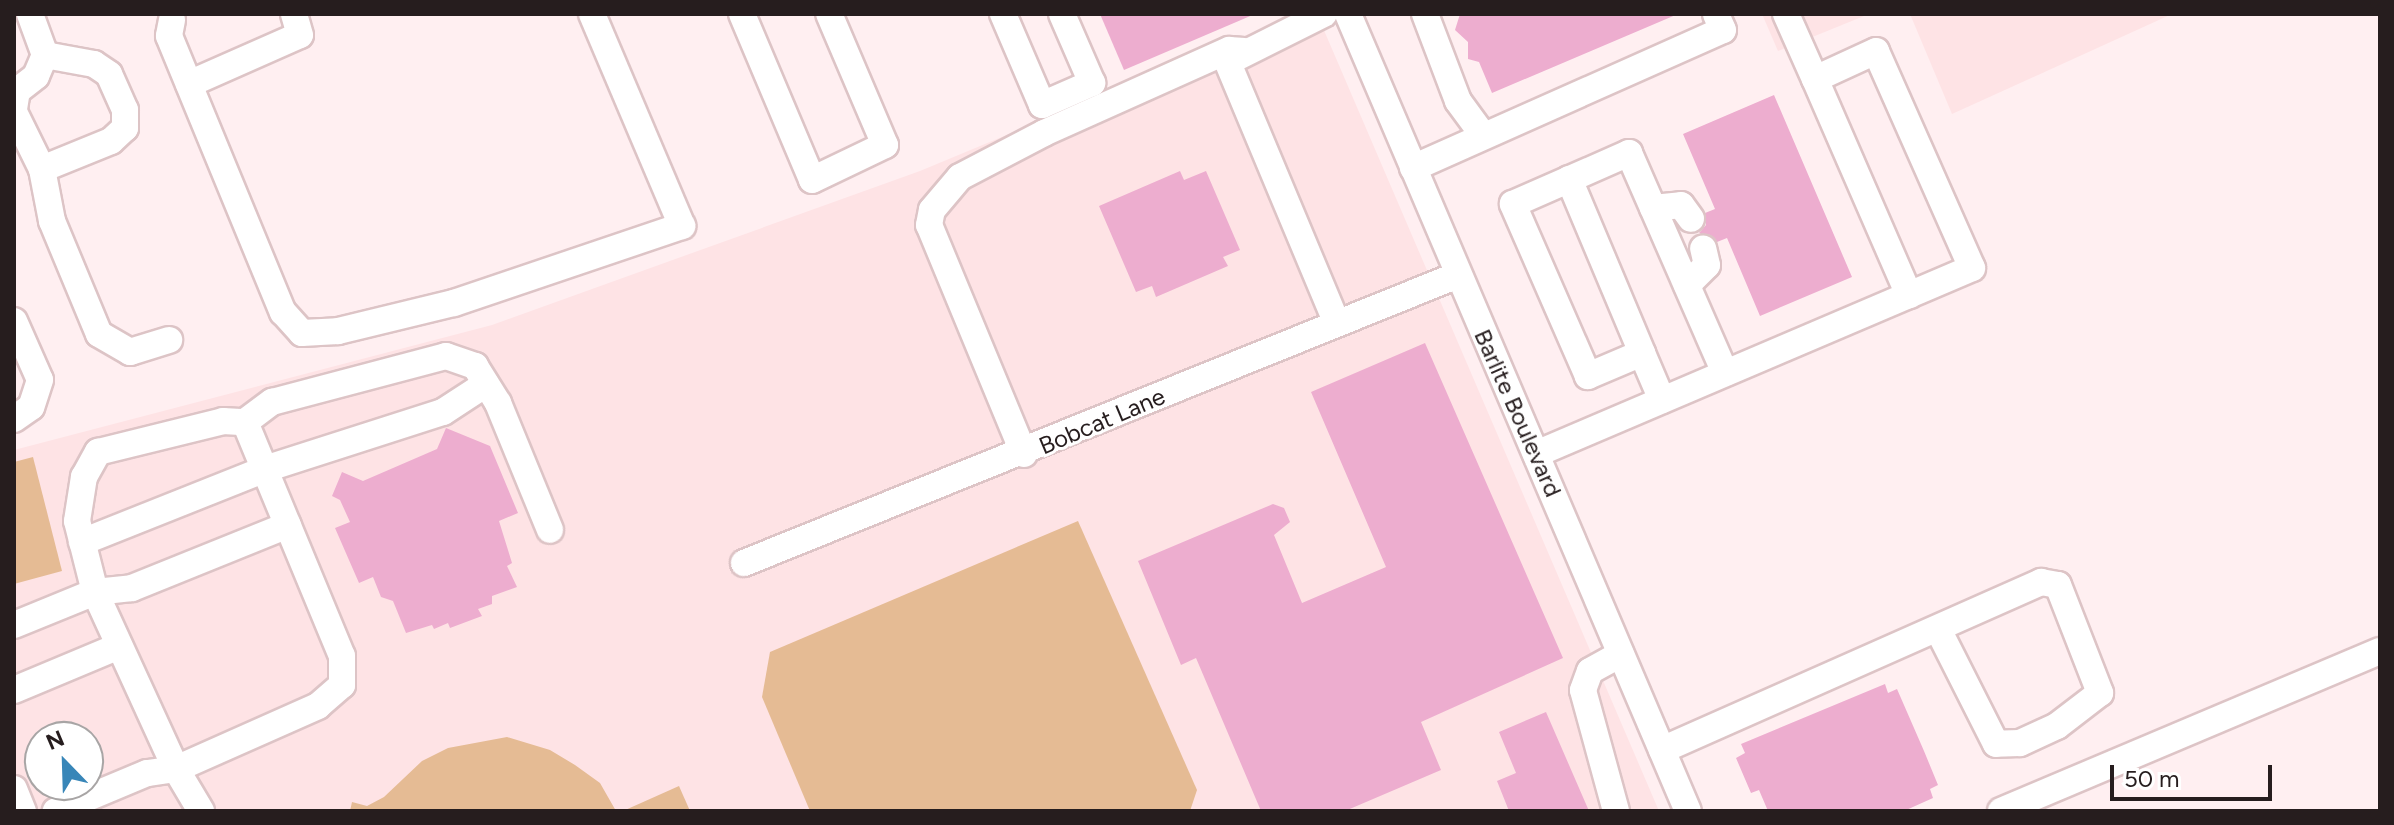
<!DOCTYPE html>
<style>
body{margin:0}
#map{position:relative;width:2394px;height:825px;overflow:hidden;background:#ffeff1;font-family:Figtree,sans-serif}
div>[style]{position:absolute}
.built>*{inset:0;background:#fee3e5}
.green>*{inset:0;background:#e5bb94}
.building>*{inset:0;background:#edadcf}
.roads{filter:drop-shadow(2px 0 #ddc4c6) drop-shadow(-2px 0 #ddc4c6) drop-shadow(0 2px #ddc4c6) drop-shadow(0 -2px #ddc4c6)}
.minor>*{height:26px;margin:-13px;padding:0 13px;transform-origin:13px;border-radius:13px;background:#fff}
span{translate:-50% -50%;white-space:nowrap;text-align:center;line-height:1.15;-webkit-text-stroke:6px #fff;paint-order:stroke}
.street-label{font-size:24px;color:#261d1e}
.frame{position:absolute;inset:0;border:16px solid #261d1e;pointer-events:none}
.north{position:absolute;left:24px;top:721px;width:80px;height:80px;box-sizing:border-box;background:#fff;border:2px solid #a8a5a5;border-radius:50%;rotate:337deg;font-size:22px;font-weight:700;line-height:32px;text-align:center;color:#261d1e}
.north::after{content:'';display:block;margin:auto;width:28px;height:36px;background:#3886b8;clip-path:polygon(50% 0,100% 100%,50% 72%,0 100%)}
.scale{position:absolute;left:2110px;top:765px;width:162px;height:36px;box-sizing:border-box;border:4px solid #261d1e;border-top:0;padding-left:10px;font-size:24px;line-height:28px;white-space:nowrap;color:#261d1e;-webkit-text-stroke:6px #fff;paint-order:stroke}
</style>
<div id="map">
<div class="built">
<i style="clip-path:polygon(evenodd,1297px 14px,1317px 14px,1659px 811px,14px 811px,14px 450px,492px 325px,920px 171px,1297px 14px,40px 737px,88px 737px,88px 785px,40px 785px,40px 737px)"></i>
<i style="clip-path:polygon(1762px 14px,1869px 14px,1778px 51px)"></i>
<i style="clip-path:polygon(1910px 14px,2172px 14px,1952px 114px)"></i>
</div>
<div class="green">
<i style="clip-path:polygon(33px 457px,62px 571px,14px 584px,14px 462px)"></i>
<i style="clip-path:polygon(1078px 521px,1197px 790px,1190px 811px,810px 811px,762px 697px,770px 652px)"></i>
<i style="clip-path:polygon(507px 737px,550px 750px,575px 765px,600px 783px,616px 811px,350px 811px,352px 802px,367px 806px,384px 797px,422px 761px,448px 748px)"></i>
<i style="clip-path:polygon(679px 786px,690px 811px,623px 811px)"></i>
</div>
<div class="building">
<i style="clip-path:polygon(1100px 14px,1255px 14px,1124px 70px)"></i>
<i style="clip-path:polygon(1460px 14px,1678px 14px,1492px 93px,1479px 62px,1468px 59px,1468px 42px,1455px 30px)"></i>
<i style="clip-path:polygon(1774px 95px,1852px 277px,1760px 316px,1727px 238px,1717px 242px,1699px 233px,1706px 225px,1705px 213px,1715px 209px,1683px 134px)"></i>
<i style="clip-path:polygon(1180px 171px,1184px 180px,1206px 171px,1240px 250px,1223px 257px,1228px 266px,1156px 297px,1152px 286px,1136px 292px,1099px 206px)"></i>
<i style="clip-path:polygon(1425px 343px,1563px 658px,1421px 722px,1441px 770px,1345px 811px,1261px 811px,1196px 658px,1181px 665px,1138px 561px,1273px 504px,1284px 508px,1290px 522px,1274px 535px,1302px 603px,1386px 567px,1311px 392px)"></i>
<i style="clip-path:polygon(446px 428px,490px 446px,518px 513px,499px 521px,512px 563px,507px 566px,517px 587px,492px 596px,492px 604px,478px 609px,482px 616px,450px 628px,448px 623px,434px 629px,432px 625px,406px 633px,393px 601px,381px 597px,373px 577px,359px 583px,335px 528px,350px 522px,340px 500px,332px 496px,342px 472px,363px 481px,437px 449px)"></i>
<i style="clip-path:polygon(1885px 684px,1888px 693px,1897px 689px,1924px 751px,1938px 785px,1930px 789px,1933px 798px,1904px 811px,1768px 811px,1759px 790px,1751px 793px,1736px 758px,1745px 753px,1741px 744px)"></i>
<i style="clip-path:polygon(1546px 712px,1589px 811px,1509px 811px,1497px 781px,1516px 773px,1499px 732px)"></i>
</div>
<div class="roads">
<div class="minor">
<i style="left:742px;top:14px;width:180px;rotate:67.1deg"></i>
<i style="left:812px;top:180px;width:81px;rotate:-25.6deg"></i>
<i style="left:885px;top:145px;width:142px;rotate:-113.1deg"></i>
<i style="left:1003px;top:14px;width:99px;rotate:66.8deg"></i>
<i style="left:1042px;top:105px;width:55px;rotate:-23.7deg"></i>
<i style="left:1092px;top:83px;width:75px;rotate:-113.5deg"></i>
<i style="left:1348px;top:14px;width:866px;rotate:66.9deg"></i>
<i style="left:1425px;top:14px;width:93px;rotate:69.2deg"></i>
<i style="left:1458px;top:101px;width:42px;rotate:53.7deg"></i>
<i style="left:1786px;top:14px;width:71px;rotate:66deg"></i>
<i style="left:172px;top:20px;width:16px;rotate:101deg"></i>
<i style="left:169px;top:36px;width:299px;rotate:67.6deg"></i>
<i style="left:283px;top:312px;width:28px;rotate:48deg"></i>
<i style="left:302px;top:333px;width:36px;rotate:-3deg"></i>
<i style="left:338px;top:331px;width:119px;rotate:-13.6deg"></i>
<i style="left:454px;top:303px;width:241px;rotate:-18.7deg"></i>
<i style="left:682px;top:226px;width:230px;rotate:-113deg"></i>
<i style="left:1230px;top:61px;width:105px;rotate:-26.6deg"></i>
<i style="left:1228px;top:63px;width:282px;rotate:67.3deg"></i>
<i style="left:189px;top:84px;width:121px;rotate:-23.8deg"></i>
<i style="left:300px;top:35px;width:22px;rotate:-106deg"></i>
<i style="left:14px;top:109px;width:18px;rotate:-81deg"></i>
<i style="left:17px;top:91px;width:24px;rotate:-38deg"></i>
<i style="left:36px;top:76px;width:23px;rotate:-67deg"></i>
<i style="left:45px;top:55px;width:44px;rotate:-110.1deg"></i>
<i style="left:14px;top:112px;width:64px;rotate:63.8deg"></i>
<i style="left:42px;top:169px;width:74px;rotate:-22.1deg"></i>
<i style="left:111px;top:141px;width:19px;rotate:-43deg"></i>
<i style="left:125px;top:128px;width:18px;rotate:-90deg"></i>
<i style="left:125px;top:110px;width:39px;rotate:-114deg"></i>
<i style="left:109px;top:74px;width:18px;rotate:-146deg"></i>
<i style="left:94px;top:64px;width:50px;rotate:-169.6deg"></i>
<i style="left:1413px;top:168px;width:339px;rotate:-24deg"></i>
<i style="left:1723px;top:30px;width:17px;rotate:-114deg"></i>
<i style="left:42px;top:169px;width:53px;rotate:79.1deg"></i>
<i style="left:52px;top:221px;width:122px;rotate:67.4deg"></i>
<i style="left:99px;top:334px;width:36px;rotate:30deg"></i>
<i style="left:130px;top:352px;width:41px;rotate:-17.1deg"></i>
<i style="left:1569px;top:179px;width:189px;rotate:67.2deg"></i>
<i style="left:1653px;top:208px;width:28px;rotate:-6deg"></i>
<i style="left:1681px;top:205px;width:17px;rotate:54deg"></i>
<i style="left:1687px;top:285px;width:28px;rotate:-45deg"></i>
<i style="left:1707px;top:265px;width:17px;rotate:-103deg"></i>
<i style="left:14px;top:321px;width:64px;rotate:66.2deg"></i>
<i style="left:40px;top:380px;width:28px;rotate:108deg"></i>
<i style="left:31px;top:407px;width:21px;rotate:145deg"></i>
<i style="left:1662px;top:400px;width:51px;rotate:-113.1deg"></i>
<i style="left:1642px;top:353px;width:59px;rotate:156.9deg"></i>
<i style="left:1588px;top:376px;width:188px;rotate:-113.6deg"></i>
<i style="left:1513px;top:204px;width:127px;rotate:-23.7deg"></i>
<i style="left:1629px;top:153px;width:240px;rotate:66.4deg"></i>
<i style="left:245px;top:422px;width:34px;rotate:-37deg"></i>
<i style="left:272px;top:402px;width:180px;rotate:-14.8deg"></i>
<i style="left:446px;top:356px;width:31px;rotate:19deg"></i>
<i style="left:475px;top:366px;width:44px;rotate:58.1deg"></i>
<i style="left:498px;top:403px;width:137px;rotate:67.7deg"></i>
<i style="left:1024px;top:454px;width:248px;rotate:-112.5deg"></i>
<i style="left:929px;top:225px;width:15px;rotate:-79deg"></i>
<i style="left:932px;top:210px;width:43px;rotate:-49.7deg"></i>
<i style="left:960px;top:177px;width:95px;rotate:-27.6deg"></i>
<i style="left:1044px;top:133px;width:203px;rotate:-24.2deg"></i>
<i style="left:1229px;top:50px;width:15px;rotate:4deg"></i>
<i style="left:1536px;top:454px;width:474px;rotate:-23.1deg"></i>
<i style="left:1972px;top:268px;width:237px;rotate:-113.9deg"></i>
<i style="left:1876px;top:51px;width:67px;rotate:155.3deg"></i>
<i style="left:1815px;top:79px;width:236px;rotate:66.5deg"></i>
<i style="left:82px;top:542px;width:197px;rotate:-21.7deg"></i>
<i style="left:265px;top:469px;width:187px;rotate:-17.8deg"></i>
<i style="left:443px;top:412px;width:51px;rotate:-33.1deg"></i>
<i style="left:744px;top:563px;width:770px;rotate:-21.97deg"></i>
<i style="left:14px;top:625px;width:87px;rotate:-22.2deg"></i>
<i style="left:95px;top:592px;width:73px;rotate:-104.2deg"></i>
<i style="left:77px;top:521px;width:45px;rotate:-81deg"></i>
<i style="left:84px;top:477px;width:29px;rotate:-61deg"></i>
<i style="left:98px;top:452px;width:129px;rotate:-13.9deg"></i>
<i style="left:223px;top:421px;width:22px;rotate:3deg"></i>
<i style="left:245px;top:422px;width:253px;rotate:67.5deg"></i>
<i style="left:342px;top:656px;width:29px;rotate:90deg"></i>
<i style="left:342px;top:685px;width:32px;rotate:139deg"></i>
<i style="left:318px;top:706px;width:155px;rotate:156.1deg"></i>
<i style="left:176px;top:769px;width:29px;rotate:172deg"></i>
<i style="left:147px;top:773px;width:99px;rotate:157.3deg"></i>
<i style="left:14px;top:690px;width:114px;rotate:-22.7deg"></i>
<i style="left:1662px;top:750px;width:415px;rotate:-23.9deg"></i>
<i style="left:2041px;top:582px;width:17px;rotate:10deg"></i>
<i style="left:2058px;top:585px;width:116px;rotate:68.7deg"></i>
<i style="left:2100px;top:693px;width:54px;rotate:142.5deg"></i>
<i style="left:2057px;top:726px;width:41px;rotate:155.3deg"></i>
<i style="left:2020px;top:743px;width:24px;rotate:178deg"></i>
<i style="left:1996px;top:744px;width:129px;rotate:-116.8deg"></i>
<i style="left:14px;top:789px;width:24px;rotate:68deg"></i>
<i style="left:201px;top:811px;width:49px;rotate:-120.8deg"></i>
<i style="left:176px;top:769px;width:195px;rotate:-114.6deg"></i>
<i style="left:95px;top:592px;width:37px;rotate:-6deg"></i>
<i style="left:132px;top:588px;width:168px;rotate:-22deg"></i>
<i style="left:1616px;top:811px;width:125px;rotate:-105.3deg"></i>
<i style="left:1583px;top:690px;width:20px;rotate:-70deg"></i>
<i style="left:1590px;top:671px;width:35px;rotate:-29deg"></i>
<i style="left:2001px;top:811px;width:411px;rotate:-22.9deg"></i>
</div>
</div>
<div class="street-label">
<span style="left:1518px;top:413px;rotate:66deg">Barlite Boulevard</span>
<span style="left:1102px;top:421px;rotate:-23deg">Bobcat Lane</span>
</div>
<div class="frame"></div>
<div class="north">N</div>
<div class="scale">50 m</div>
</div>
